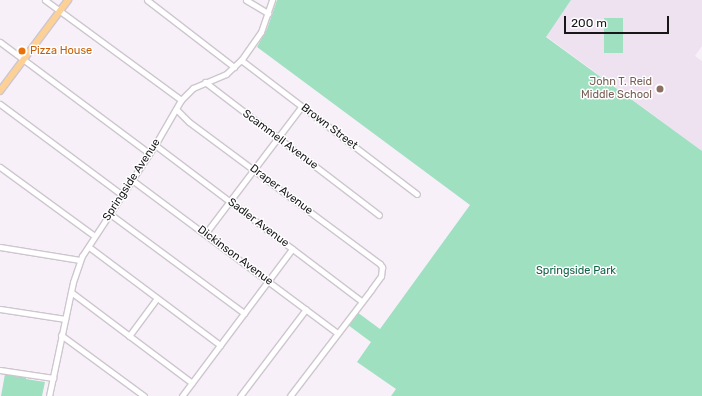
<!DOCTYPE html>
<style>
body{margin:0}
#map{position:relative;width:702px;height:396px;overflow:hidden;background:#f8f0f9;font-family:Rubik,sans-serif}
div>[style]{position:absolute}
.built>*{inset:0;background:#eee1f0}
.green>*{inset:0;background:#9ee0c0;transform-origin:0 0}
.roads{filter:drop-shadow(1px 0 #cec6cf) drop-shadow(-1px 0 #cec6cf) drop-shadow(0 1px #cec6cf) drop-shadow(0 -1px #cec6cf)}
.minor>*{height:5px;margin:-2.5px;padding:0 2.5px;transform-origin:2.5px;border-radius:2.5px;background:#fff}
.major>*{height:6px;margin:-3px;padding:0 3px;transform-origin:3px;border-radius:3px;background:#fdd196}
.dots>*{width:11px;height:11px;translate:-50% -50%;box-sizing:border-box;border:2px solid #fff;border-radius:50%}
span{translate:-50% -50%;white-space:nowrap;text-align:center;line-height:1.15;-webkit-text-stroke:3px #fff;paint-order:stroke}
.food-label{font-size:11px;color:#c56008}
.left{translate:0 -50%;text-align:left}
.education-label{font-size:11px;color:#785e54}
.right{translate:-100% -50%;text-align:right}
.street-label{font-size:11px;color:#181619}
.park-label{font-size:11px;color:#126346}
.scale{position:absolute;left:564px;top:16px;width:105px;height:18px;box-sizing:border-box;border:2px solid #181619;border-top:0;padding-left:5px;font-size:12px;line-height:14px;white-space:nowrap;color:#181619;-webkit-text-stroke:3px #fff;paint-order:stroke}
</style>
<div id="map">
<div class="built">
<i style="clip-path:polygon(571px 0,702px 0,702px 46px,695px 56px,702px 61px,702px 151px,546px 36px)"></i>
</div>
<div class="green">
<i style="clip-path:polygon(277px 0,571px 0,546px 37px,702px 151px,702px 396px,391px 396px,396px 389px,357px 362px,371px 342px,348px 325px,357px 312px,380px 329px,470px 205px,257px 47px,267px 29px)"></i>
<i style="left:604px;top:18px;width:19px;height:35px"></i>
<i style="clip-path:polygon(5px 374px,26px 376px,26px 379px,45px 382px,42px 396px,1px 396px)"></i>
</div>
<div class="roads">
<div class="minor">
<i style="left:45px;top:0;width:169px;rotate:36.3deg"></i>
<i style="left:147px;top:0;width:110px;rotate:37.6deg"></i>
<i style="left:246px;top:0;width:26px;rotate:31deg"></i>
<i style="left:0;top:42px;width:186px;rotate:36.7deg"></i>
<i style="left:241px;top:60px;width:221px;rotate:37.3deg"></i>
<i style="left:205px;top:82px;width:219px;rotate:37.4deg"></i>
<i style="left:0;top:104px;width:152px;rotate:36.7deg"></i>
<i style="left:176px;top:109px;width:18px;rotate:45deg"></i>
<i style="left:189px;top:122px;width:238px;rotate:36.6deg"></i>
<i style="left:380px;top:264px;width:4px;rotate:56deg"></i>
<i style="left:382px;top:267px;width:9px;rotate:96deg"></i>
<i style="left:381px;top:276px;width:17px;rotate:126deg"></i>
<i style="left:371px;top:290px;width:133px;rotate:127.4deg"></i>
<i style="left:155px;top:145px;width:258px;rotate:37.1deg"></i>
<i style="left:0;top:167px;width:114px;rotate:36.1deg"></i>
<i style="left:132px;top:180px;width:256px;rotate:36.7deg"></i>
<i style="left:110px;top:214px;width:167px;rotate:36.5deg"></i>
<i style="left:205px;top:234px;width:159px;rotate:-52.9deg"></i>
<i style="left:0;top:247px;width:81px;rotate:9.2deg"></i>
<i style="left:89px;top:247px;width:164px;rotate:36.8deg"></i>
<i style="left:71px;top:292px;width:151px;rotate:36.9deg"></i>
<i style="left:0;top:309px;width:66px;rotate:8.7deg"></i>
<i style="left:61px;top:335px;width:103px;rotate:36.3deg"></i>
<i style="left:129px;top:336px;width:47px;rotate:-53.6deg"></i>
<i style="left:0;top:370px;width:54px;rotate:8.6deg"></i>
<i style="left:49px;top:396px;width:116px;rotate:-78.1deg"></i>
<i style="left:73px;top:282px;width:28px;rotate:-71deg"></i>
<i style="left:82px;top:256px;width:133px;rotate:-56.7deg"></i>
<i style="left:155px;top:145px;width:52px;rotate:-60deg"></i>
<i style="left:181px;top:100px;width:17px;rotate:-45deg"></i>
<i style="left:193px;top:88px;width:36px;rotate:-23deg"></i>
<i style="left:226px;top:74px;width:22px;rotate:-43deg"></i>
<i style="left:242px;top:59px;width:33px;rotate:-55deg"></i>
<i style="left:261px;top:32px;width:34px;rotate:-71deg"></i>
<i style="left:182px;top:396px;width:184px;rotate:-53.2deg"></i>
<i style="left:240px;top:396px;width:109px;rotate:-52.8deg"></i>
</div>
<div class="major">
<i style="left:0;top:91px;width:114px;rotate:-53.2deg"></i>
</div>
</div>
<div class="dots">
<i style="left:22px;top:51px;background:#e8710a"></i>
<i style="left:660px;top:89px;background:#8d6e63"></i>
</div>
<div class="food-label">
<span class="left" style="left:30px;top:51px">Pizza House</span>
</div>
<div class="education-label">
<span class="right" style="left:652px;top:89px">John T. Reid<br>Middle School</span>
</div>
<div class="street-label">
<span style="left:329px;top:127px;rotate:37deg">Brown Street</span>
<span style="left:280px;top:140px;rotate:37deg">Scammell Avenue</span>
<span style="left:132px;top:180px;rotate:-57deg">Springside Avenue</span>
<span style="left:281px;top:190px;rotate:37deg">Draper Avenue</span>
<span style="left:258px;top:223px;rotate:37deg">Sadler Avenue</span>
<span style="left:235px;top:256px;rotate:37deg">Dickinson Avenue</span>
</div>
<div class="park-label">
<span style="left:576px;top:271px">Springside Park</span>
</div>
<div class="scale">200 m</div>
</div>
